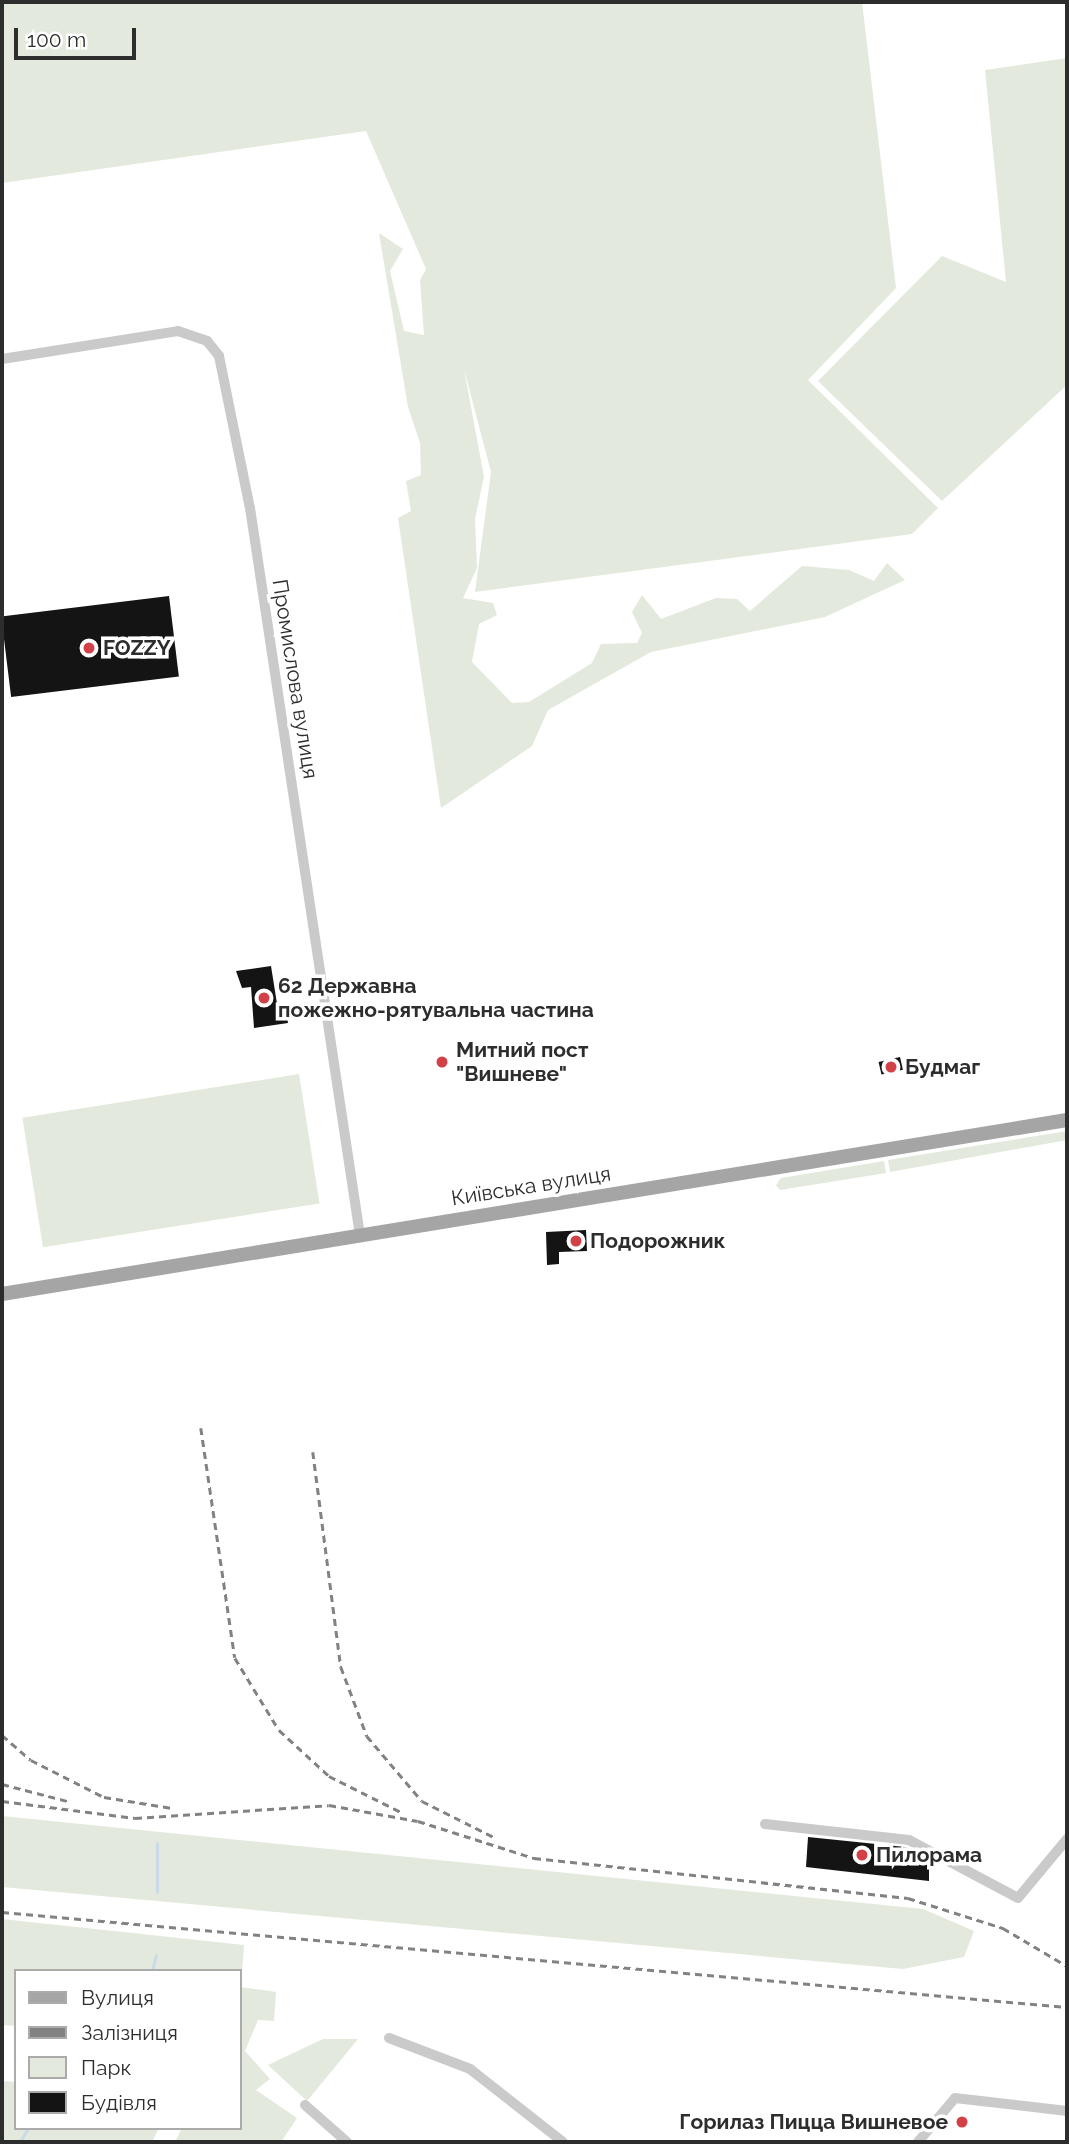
<!DOCTYPE html>
<meta charset="utf-8">
<style>
body{margin:0}
#map{position:relative;width:1069px;height:2144px;overflow:hidden;background:#fff;font-family:Raleway,sans-serif}
div>[style]{position:absolute}
.green>*{inset:0;background:#e3e9dc;transform-origin:0 0}
.stream>*{height:2.5px;margin:-1.25px;padding:0 1.25px;transform-origin:1.25px;border-radius:1.25px;background:#cadbe7}
.building>*{inset:0;background:#141414;transform-origin:0 0}
.minor>*{height:10px;margin:-5px;padding:0 5px;transform-origin:5px;border-radius:5px;background:#cacaca}
.major>*{height:14px;margin:-7px;padding:0 7px;transform-origin:7px;border-radius:7px;background:#a5a5a5}
.rail>*{height:2.5px;margin-top:-1.25px;transform-origin:0;background:repeating-linear-gradient(90deg,#828282 0 7px,transparent 0 12px)}
.dots>*{width:19px;height:19px;translate:-50% -50%;box-sizing:border-box;border:4px solid #fff;border-radius:50%}
span{translate:-50% -50%;white-space:nowrap;text-align:center;line-height:1.15;-webkit-text-stroke:7px #fff;paint-order:stroke}
.poi-label{font-size:21px;color:#2d2d2d;font-weight:700}
.left{translate:0 -50%;text-align:left}
.right{translate:-100% -50%;text-align:right}
.street-label{font-size:21px;color:#2d2d2d}
.frame{position:absolute;inset:0;border:4px solid #2d2d2d;pointer-events:none}
.legend{position:absolute;left:14px;top:1969px;width:228px;height:161px;box-sizing:border-box;background:#fff;border:2px solid #ababab;margin:0;padding:9px 12px;list-style:none;font-size:21px;color:#2d2d2d}
.legend li{display:flex;align-items:center;gap:14px;height:35px}
.legend b{width:35px;border:2px solid #ababab}
.scale{position:absolute;left:14px;top:28px;width:122px;height:32px;box-sizing:border-box;border:4px solid #2d2d2d;border-top:0;padding-left:9px;font-size:21px;line-height:24px;white-space:nowrap;color:#2d2d2d;-webkit-text-stroke:5px #fff;paint-order:stroke}
</style>
<div id="map">
<div class="green">
<i style="clip-path:polygon(2px 2px,862px 2px,896px 288px,808px 380px,938px 508px,912px 534px,475px 592px,491px 472px,464px 369px,484px 477px,475px 519px,477px 568px,463px 598px,493px 603px,497px 615px,479px 624px,472px 662px,512px 703px,529px 702px,592px 663px,601px 644px,637px 643px,642px 633px,632px 612px,642px 595px,661px 619px,716px 598px,737px 599px,750px 611px,802px 566px,849px 570px,874px 581px,887px 563px,905px 580px,825px 617px,651px 652px,548px 710px,532px 746px,441px 808px,398px 518px,411px 511px,406px 481px,421px 475px,420px 443px,408px 407px,379px 233px,403px 249px,390px 271px,404px 331px,424px 335px,420px 280px,426px 269px,366px 131px,2px 183px)"></i>
<i style="clip-path:polygon(1067px 58px,1067px 385px,942px 501px,818px 381px,942px 256px,1006px 282px,985px 70px)"></i>
<i style="left:299px;top:1074px;width:131px;height:280px;rotate:81deg"></i>
<i style="clip-path:polygon(1067px 1131px,1067px 1140px,890px 1172px,888px 1160px)"></i>
<i style="clip-path:polygon(884px 1161px,886px 1173px,780px 1190px,776px 1185px,781px 1178px)"></i>
<i style="clip-path:polygon(2px 1816px,923px 1909px,974px 1931px,964px 1957px,903px 1969px,2px 1887px)"></i>
<i style="clip-path:polygon(2px 1919px,244px 1945px,241px 1987px,276px 1992px,274px 2021px,258px 2020px,245px 2051px,270px 2079px,256px 2090px,297px 2118px,281px 2142px,175px 2142px,182px 2128px,240px 2128px,240px 1971px,16px 1971px,16px 2026px,2px 2025px)"></i>
<i style="clip-path:polygon(323px 2039px,358px 2039px,307px 2101px,268px 2065px)"></i>
<i style="clip-path:polygon(2px 2081px,16px 2082px,16px 2128px,159px 2128px,152px 2142px,2px 2142px)"></i>
</div>
<div class="stream">
<i style="left:157px;top:1892px;width:48px;rotate:-90deg"></i>
<i style="left:152px;top:1971px;width:16px;rotate:-76deg"></i>
<i style="left:20px;top:2142px;width:16px;rotate:-60deg"></i>
</div>
<div class="building">
<i style="left:169px;top:596px;width:81px;height:169px;rotate:83deg"></i>
<i style="clip-path:polygon(271px 966px,278px 1010px,286px 1008px,288px 1023px,254px 1028px,251px 987px,242px 988px,236px 971px)"></i>
<i style="left:900px;top:1057px;width:13px;height:22px;rotate:77deg"></i>
<i style="clip-path:polygon(586px 1230px,587px 1251px,559px 1252px,559px 1264px,547px 1265px,546px 1232px)"></i>
<i style="clip-path:polygon(808px 1837px,905px 1847px,929px 1863px,929px 1881px,806px 1867px)"></i>
</div>
<div class="minor">
<i style="left:2px;top:359px;width:178px;rotate:-9deg"></i>
<i style="left:178px;top:331px;width:31px;rotate:19deg"></i>
<i style="left:207px;top:341px;width:19px;rotate:51deg"></i>
<i style="left:219px;top:356px;width:155px;rotate:78.5deg"></i>
<i style="left:250px;top:508px;width:735px;rotate:81.4deg"></i>
<i style="left:765px;top:1824px;width:145px;rotate:6.3deg"></i>
<i style="left:909px;top:1840px;width:123px;rotate:28deg"></i>
<i style="left:1018px;top:1898px;width:77px;rotate:-50.3deg"></i>
<i style="left:389px;top:2038px;width:87px;rotate:20.9deg"></i>
<i style="left:470px;top:2069px;width:118px;rotate:38.1deg"></i>
<i style="left:305px;top:2105px;width:56px;rotate:41.4deg"></i>
<i style="left:918px;top:2142px;width:57px;rotate:-49.9deg"></i>
<i style="left:955px;top:2098px;width:113px;rotate:6.6deg"></i>
</div>
<div class="major">
<i style="left:2px;top:1294px;width:1079px;rotate:-9.28deg"></i>
</div>
<div class="rail">
<i style="left:201px;top:1428px;width:232px;rotate:81.6deg"></i>
<i style="left:235px;top:1658px;width:84px;rotate:58.6deg"></i>
<i style="left:279px;top:1730px;width:68px;rotate:42.6deg"></i>
<i style="left:329px;top:1776px;width:83px;rotate:26.6deg"></i>
<i style="left:313px;top:1452px;width:217px;rotate:82.6deg"></i>
<i style="left:341px;top:1667px;width:74px;rotate:69.4deg"></i>
<i style="left:367px;top:1736px;width:85px;rotate:49.8deg"></i>
<i style="left:422px;top:1801px;width:80px;rotate:26.6deg"></i>
<i style="left:2px;top:1735px;width:38px;rotate:41deg"></i>
<i style="left:31px;top:1760px;width:82px;rotate:26.9deg"></i>
<i style="left:104px;top:1797px;width:69px;rotate:9.2deg"></i>
<i style="left:2px;top:1784px;width:71px;rotate:14.6deg"></i>
<i style="left:2px;top:1801px;width:134px;rotate:7.3deg"></i>
<i style="left:135px;top:1818px;width:194px;rotate:-3.8deg"></i>
<i style="left:329px;top:1805px;width:90px;rotate:10.2deg"></i>
<i style="left:418px;top:1821px;width:122px;rotate:17.7deg"></i>
<i style="left:534px;top:1858px;width:376px;rotate:6.1deg"></i>
<i style="left:908px;top:1898px;width:100px;rotate:17.5deg"></i>
<i style="left:1003px;top:1928px;width:74px;rotate:30.7deg"></i>
<i style="left:2px;top:1912px;width:1069px;rotate:5.1deg"></i>
</div>
<div class="dots">
<i style="left:89px;top:648px;background:#d24145"></i>
<i style="left:264px;top:998px;background:#d24145"></i>
<i style="left:442px;top:1062px;background:#d24145"></i>
<i style="left:891px;top:1067px;background:#d24145"></i>
<i style="left:576px;top:1241px;background:#d24145"></i>
<i style="left:862px;top:1855px;background:#d24145"></i>
<i style="left:962px;top:2122px;background:#d24145"></i>
</div>
<div class="poi-label">
<span class="left" style="left:103px;top:648px">FOZZY</span>
<span class="left" style="left:278px;top:998px">62 Державна<br>пожежно-рятувальна частина</span>
<span class="left" style="left:456px;top:1062px">Митний пост<br>"Вишневе"</span>
<span class="left" style="left:905px;top:1067px">Будмаг</span>
<span class="left" style="left:590px;top:1241px">Подорожник</span>
<span class="left" style="left:876px;top:1855px">Пилорама</span>
<span class="right" style="left:948px;top:2122px">Горилаз Пицца Вишневое</span>
</div>
<div class="street-label">
<span style="left:295px;top:679px;rotate:81deg">Промислова вулиця</span>
<span style="left:531px;top:1186px;rotate:-9deg">Київська вулиця</span>
</div>
<div class="frame"></div>
<ul class="legend">
<li><b style="height:9px;background:#a5a5a5"></b>Вулиця</li>
<li><b style="height:9px;background:#828282"></b>Залізниця</li>
<li><b style="height:19px;background:#e3e9dc"></b>Парк</li>
<li><b style="height:19px;background:#141414"></b>Будівля</li>
</ul>
<div class="scale">100 m</div>
</div>
